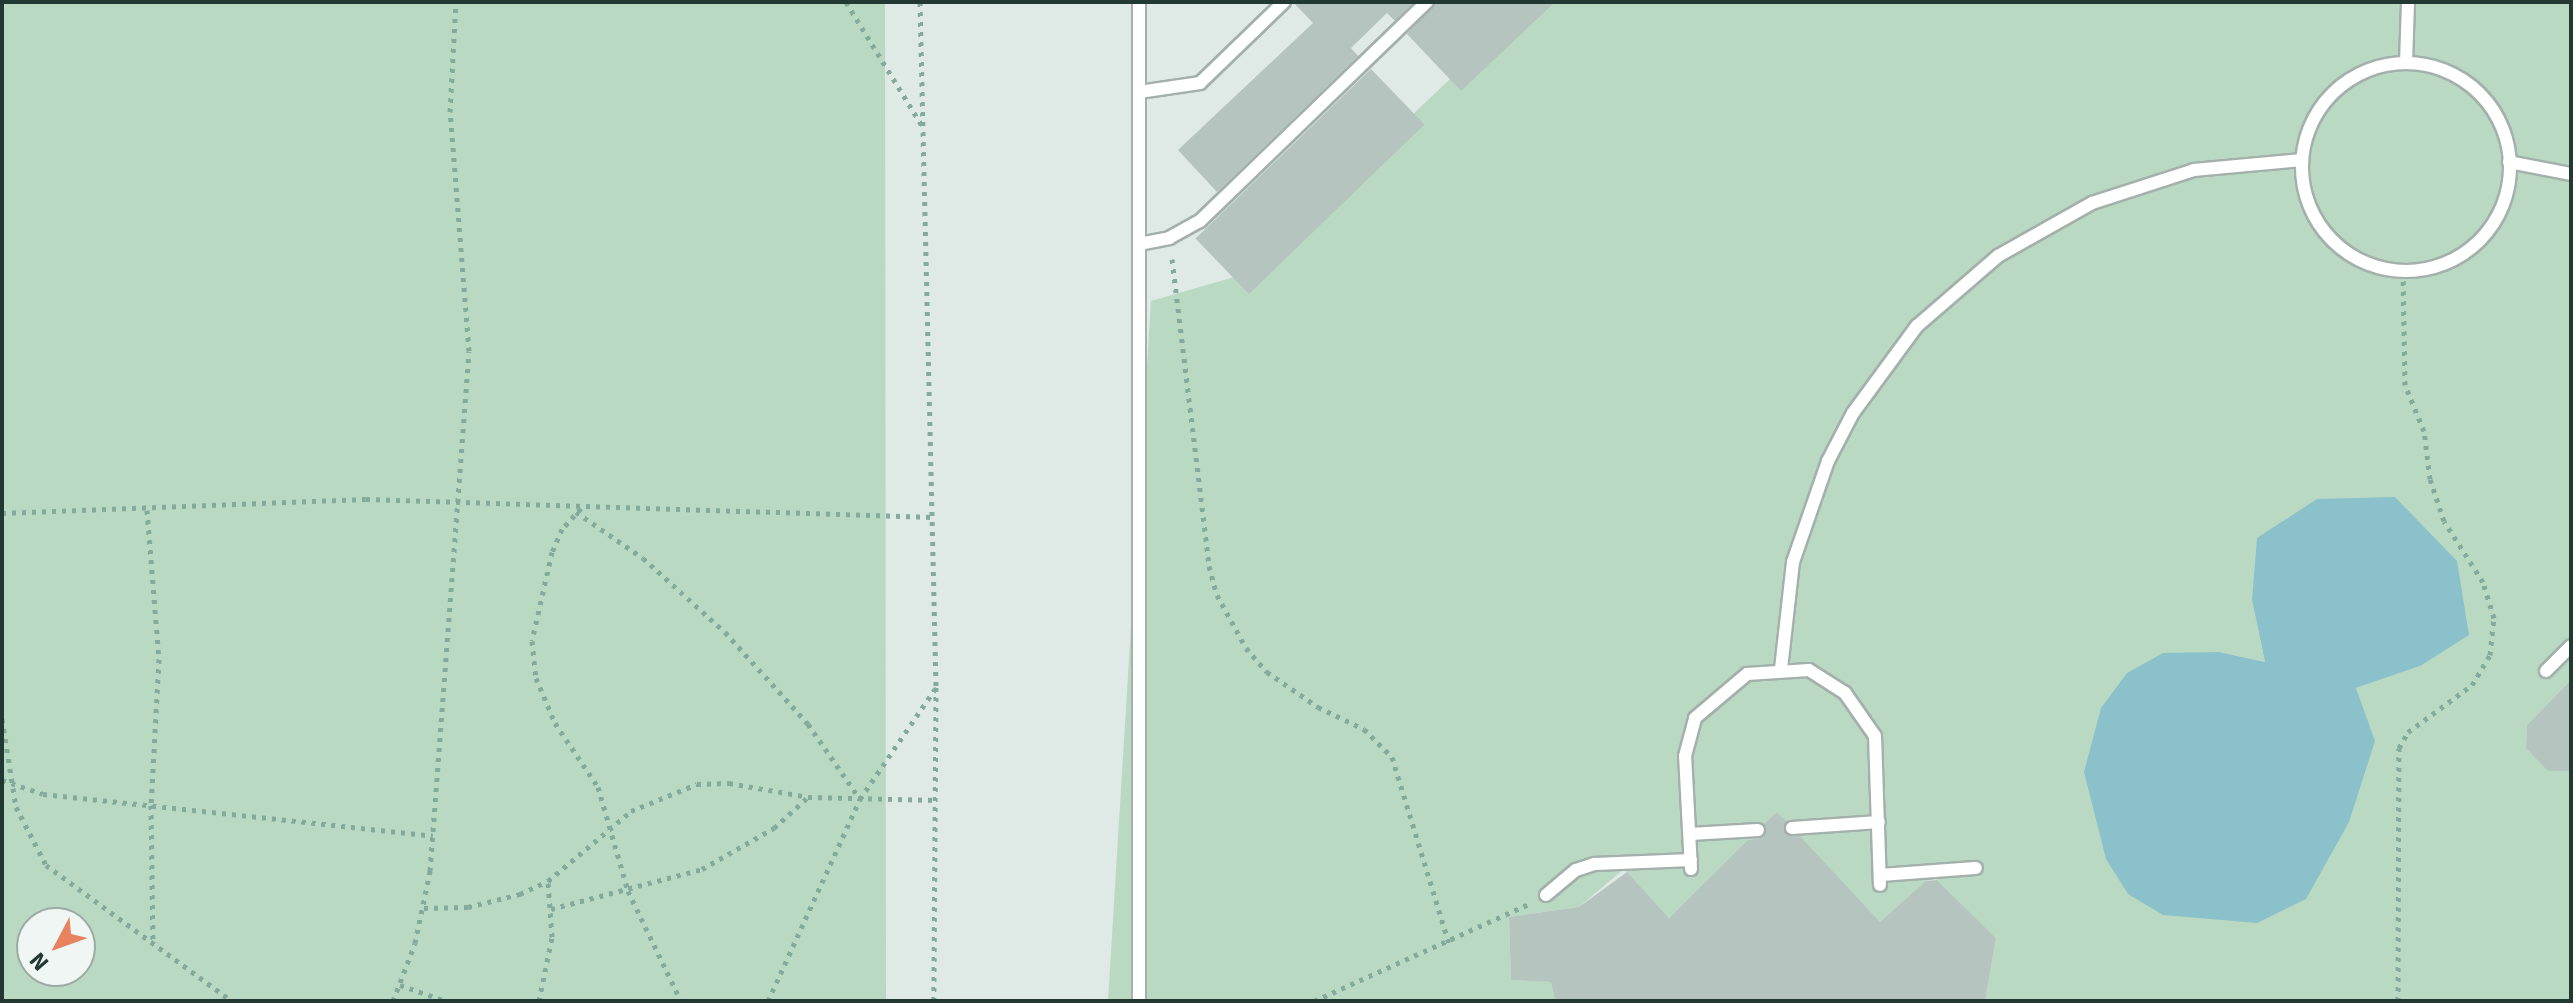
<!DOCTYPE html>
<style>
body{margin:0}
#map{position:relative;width:2573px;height:1003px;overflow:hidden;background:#dfe9e5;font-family:Signika,sans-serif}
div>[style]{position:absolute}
.green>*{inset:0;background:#b9d9c2}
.water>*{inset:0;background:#8ac1cb}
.building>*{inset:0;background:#b5c4be;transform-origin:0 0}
.path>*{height:5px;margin-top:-2.5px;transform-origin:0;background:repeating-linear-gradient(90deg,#82ab9e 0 4px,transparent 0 10px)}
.roads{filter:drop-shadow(2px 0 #a3b0ac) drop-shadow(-2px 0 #a3b0ac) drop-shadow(0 2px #a3b0ac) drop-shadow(0 -2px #a3b0ac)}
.service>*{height:12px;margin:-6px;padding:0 6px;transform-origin:6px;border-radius:6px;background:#fff}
.service>.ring{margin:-6px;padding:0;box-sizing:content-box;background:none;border:12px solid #fff;border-radius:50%}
span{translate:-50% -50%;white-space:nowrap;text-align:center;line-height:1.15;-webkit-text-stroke:8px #eff6f3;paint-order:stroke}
.frame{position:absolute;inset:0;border:4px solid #223832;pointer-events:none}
.north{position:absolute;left:16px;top:907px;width:80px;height:80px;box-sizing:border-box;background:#eff6f3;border:2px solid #9daaa6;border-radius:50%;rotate:229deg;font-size:22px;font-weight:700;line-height:32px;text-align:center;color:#223832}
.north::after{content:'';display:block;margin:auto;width:28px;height:36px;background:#e8825f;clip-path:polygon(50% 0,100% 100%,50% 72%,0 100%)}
</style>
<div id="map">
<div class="green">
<i style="clip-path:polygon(evenodd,2px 2px,885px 2px,886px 1001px,2px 1001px,2px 2px,32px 923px,80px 923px,80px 971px,32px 971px,32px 923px)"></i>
<i style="clip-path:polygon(evenodd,1531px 2px,2571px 2px,2571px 680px,2527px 725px,2526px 748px,2571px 769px,2571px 1001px,1985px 1001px,1996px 938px,1933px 876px,1880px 922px,1777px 812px,1669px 918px,1624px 869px,1579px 907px,1509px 917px,1511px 980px,1551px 982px,1555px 1001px,1108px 1001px,1151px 301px,1245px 274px,1531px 2px,2252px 600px,2420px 666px,2356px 688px,2374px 741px,2219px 652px,2265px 662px,2252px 600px)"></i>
</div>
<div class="water">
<i style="clip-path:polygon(2395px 497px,2457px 561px,2469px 635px,2420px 666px,2356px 688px,2375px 741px,2349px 822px,2306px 899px,2257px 923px,2163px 915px,2128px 894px,2106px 859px,2084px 772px,2101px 708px,2127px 673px,2163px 653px,2219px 652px,2265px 662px,2252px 600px,2257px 538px,2317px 499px)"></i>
</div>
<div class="building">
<i style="clip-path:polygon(1293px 2px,1414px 2px,1395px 21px,1387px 13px,1351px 48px,1358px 56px,1217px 192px,1178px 150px,1313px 23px)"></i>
<i style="clip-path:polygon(1436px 2px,1555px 2px,1461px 91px,1407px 34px)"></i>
<i style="left:1371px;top:69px;width:77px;height:244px;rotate:46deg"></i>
<i style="clip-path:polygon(2571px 680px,2571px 771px,2548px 771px,2526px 748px,2527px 725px)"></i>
<i style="clip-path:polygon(1777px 812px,1786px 821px,1785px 834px,1800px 836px,1880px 922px,1926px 881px,1937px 880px,1996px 938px,1985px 1001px,1555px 1001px,1551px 982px,1511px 980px,1509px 917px,1579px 907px,1627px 872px,1669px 918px,1748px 840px,1764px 837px,1764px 824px)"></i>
</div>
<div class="path">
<i style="left:846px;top:2px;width:147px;rotate:58.4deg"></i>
<i style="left:920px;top:2px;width:685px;rotate:88.66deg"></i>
<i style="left:936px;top:687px;width:314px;rotate:90.4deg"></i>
<i style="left:1172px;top:259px;width:309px;rotate:83.1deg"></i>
<i style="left:1209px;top:566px;width:30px;rotate:75deg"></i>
<i style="left:1217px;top:595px;width:60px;rotate:61.3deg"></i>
<i style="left:1246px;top:648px;width:32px;rotate:49deg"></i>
<i style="left:1267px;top:672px;width:62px;rotate:34.5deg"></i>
<i style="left:1318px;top:707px;width:51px;rotate:25.6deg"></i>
<i style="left:1364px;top:729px;width:40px;rotate:45deg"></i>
<i style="left:1392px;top:757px;width:195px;rotate:73deg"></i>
<i style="left:581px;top:508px;width:28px;rotate:132deg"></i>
<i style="left:562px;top:529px;width:25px;rotate:113deg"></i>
<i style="left:552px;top:552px;width:91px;rotate:102.7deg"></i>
<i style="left:532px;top:641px;width:37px;rotate:84deg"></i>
<i style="left:536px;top:678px;width:49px;rotate:67.1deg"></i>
<i style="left:555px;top:723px;width:77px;rotate:56.1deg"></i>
<i style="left:598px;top:787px;width:108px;rotate:73.9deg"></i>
<i style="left:628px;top:891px;width:122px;rotate:64.3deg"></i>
<i style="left:147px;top:510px;width:149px;rotate:85.4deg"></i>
<i style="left:159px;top:659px;width:146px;rotate:93.1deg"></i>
<i style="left:151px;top:805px;width:135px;rotate:89.2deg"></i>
<i style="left:576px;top:512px;width:81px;rotate:34.5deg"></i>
<i style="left:643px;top:558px;width:110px;rotate:42.1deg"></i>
<i style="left:725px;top:632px;width:124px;rotate:47.9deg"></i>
<i style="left:808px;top:724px;width:91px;rotate:55.3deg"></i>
<i style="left:2px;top:513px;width:364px;rotate:-2.2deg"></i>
<i style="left:366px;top:499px;width:567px;rotate:1.82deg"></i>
<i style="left:2px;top:719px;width:89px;rotate:81deg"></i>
<i style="left:16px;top:807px;width:65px;rotate:62.7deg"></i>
<i style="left:46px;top:865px;width:230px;rotate:36.2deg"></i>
<i style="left:2px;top:780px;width:43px;rotate:18.9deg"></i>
<i style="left:43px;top:794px;width:392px;rotate:6.1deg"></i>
<i style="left:424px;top:908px;width:44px;rotate:-1.3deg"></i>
<i style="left:468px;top:907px;width:54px;rotate:-14deg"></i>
<i style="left:520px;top:894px;width:31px;rotate:-25deg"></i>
<i style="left:548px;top:881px;width:109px;rotate:-40.1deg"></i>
<i style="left:631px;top:811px;width:71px;rotate:-22.2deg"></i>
<i style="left:697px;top:784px;width:32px;rotate:-2deg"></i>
<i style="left:729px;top:783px;width:80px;rotate:10deg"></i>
<i style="left:808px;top:797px;width:129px;rotate:1.3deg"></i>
<i style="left:551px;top:909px;width:156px;rotate:-14.8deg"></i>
<i style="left:702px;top:869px;width:83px;rotate:-29.7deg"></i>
<i style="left:774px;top:828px;width:45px;rotate:-42.3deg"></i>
<i style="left:400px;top:985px;width:49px;rotate:19.2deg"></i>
<i style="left:393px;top:1001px;width:62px;rotate:-69.2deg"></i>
<i style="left:415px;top:943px;width:74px;rotate:-78.2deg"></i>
<i style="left:430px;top:871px;width:521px;rotate:-85.71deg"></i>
<i style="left:469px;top:351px;width:240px;rotate:-94.5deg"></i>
<i style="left:450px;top:112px;width:110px;rotate:-86.9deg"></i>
<i style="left:539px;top:1001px;width:65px;rotate:-78.5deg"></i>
<i style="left:552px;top:937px;width:56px;rotate:-94.1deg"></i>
<i style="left:768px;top:1001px;width:222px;rotate:-65.5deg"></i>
<i style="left:860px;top:799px;width:133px;rotate:-55.7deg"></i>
<i style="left:1314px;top:1001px;width:234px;rotate:-24.3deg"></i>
<i style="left:2398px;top:1001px;width:253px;rotate:-89.8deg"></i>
<i style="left:2399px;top:748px;width:18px;rotate:-61deg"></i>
<i style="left:2408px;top:732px;width:79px;rotate:-36.3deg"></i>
<i style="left:2472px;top:685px;width:35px;rotate:-59deg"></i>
<i style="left:2490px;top:655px;width:37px;rotate:-84deg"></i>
<i style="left:2494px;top:618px;width:38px;rotate:-107deg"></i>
<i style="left:2483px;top:582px;width:72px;rotate:-122.6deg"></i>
<i style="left:2444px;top:521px;width:44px;rotate:-108.4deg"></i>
<i style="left:2430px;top:479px;width:48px;rotate:-97.1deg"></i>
<i style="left:2424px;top:431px;width:50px;rotate:-112.4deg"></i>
<i style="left:2405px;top:385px;width:115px;rotate:-91deg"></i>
</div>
<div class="roads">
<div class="service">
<i style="left:1139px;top:2px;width:999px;rotate:90deg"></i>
<i style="left:2406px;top:63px;width:61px;rotate:-88.1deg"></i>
<i class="ring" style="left:2302px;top:63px;width:196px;height:196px"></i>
<i style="left:1139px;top:92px;width:62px;rotate:-8.4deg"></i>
<i style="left:1200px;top:83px;width:117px;rotate:-44deg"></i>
<i style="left:2509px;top:162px;width:63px;rotate:11deg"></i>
<i style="left:1139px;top:244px;width:31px;rotate:-11deg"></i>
<i style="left:1169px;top:238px;width:35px;rotate:-29deg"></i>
<i style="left:1200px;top:221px;width:315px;rotate:-44deg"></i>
<i style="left:1781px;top:669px;width:108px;rotate:-83.6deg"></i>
<i style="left:1793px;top:562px;width:107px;rotate:-70.9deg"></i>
<i style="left:1828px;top:461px;width:54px;rotate:-62.5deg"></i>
<i style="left:1853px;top:413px;width:108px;rotate:-53.7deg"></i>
<i style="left:1917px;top:326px;width:107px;rotate:-40.8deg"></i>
<i style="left:1998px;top:256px;width:108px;rotate:-29.4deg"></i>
<i style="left:2092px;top:203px;width:107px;rotate:-17.9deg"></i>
<i style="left:2194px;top:170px;width:108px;rotate:-5.3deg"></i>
<i style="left:2546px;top:671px;width:35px;rotate:-45deg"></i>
<i style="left:1792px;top:828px;width:87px;rotate:-3.9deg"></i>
<i style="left:1690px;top:834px;width:68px;rotate:-3.4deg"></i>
<i style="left:1691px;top:869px;width:113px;rotate:-93deg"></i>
<i style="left:1685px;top:756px;width:39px;rotate:-75deg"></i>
<i style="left:1695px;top:718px;width:68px;rotate:-40.2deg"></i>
<i style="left:1747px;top:674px;width:62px;rotate:-3.7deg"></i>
<i style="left:1809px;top:670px;width:43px;rotate:32.6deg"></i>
<i style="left:1845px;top:693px;width:52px;rotate:55.1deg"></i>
<i style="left:1875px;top:736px;width:149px;rotate:88.1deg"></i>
<i style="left:1880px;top:875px;width:96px;rotate:-4.2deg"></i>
<i style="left:1546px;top:895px;width:39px;rotate:-40deg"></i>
<i style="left:1576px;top:870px;width:20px;rotate:-18deg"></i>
<i style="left:1595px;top:864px;width:96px;rotate:-2.4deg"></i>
</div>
</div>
<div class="frame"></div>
<div class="north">N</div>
</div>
